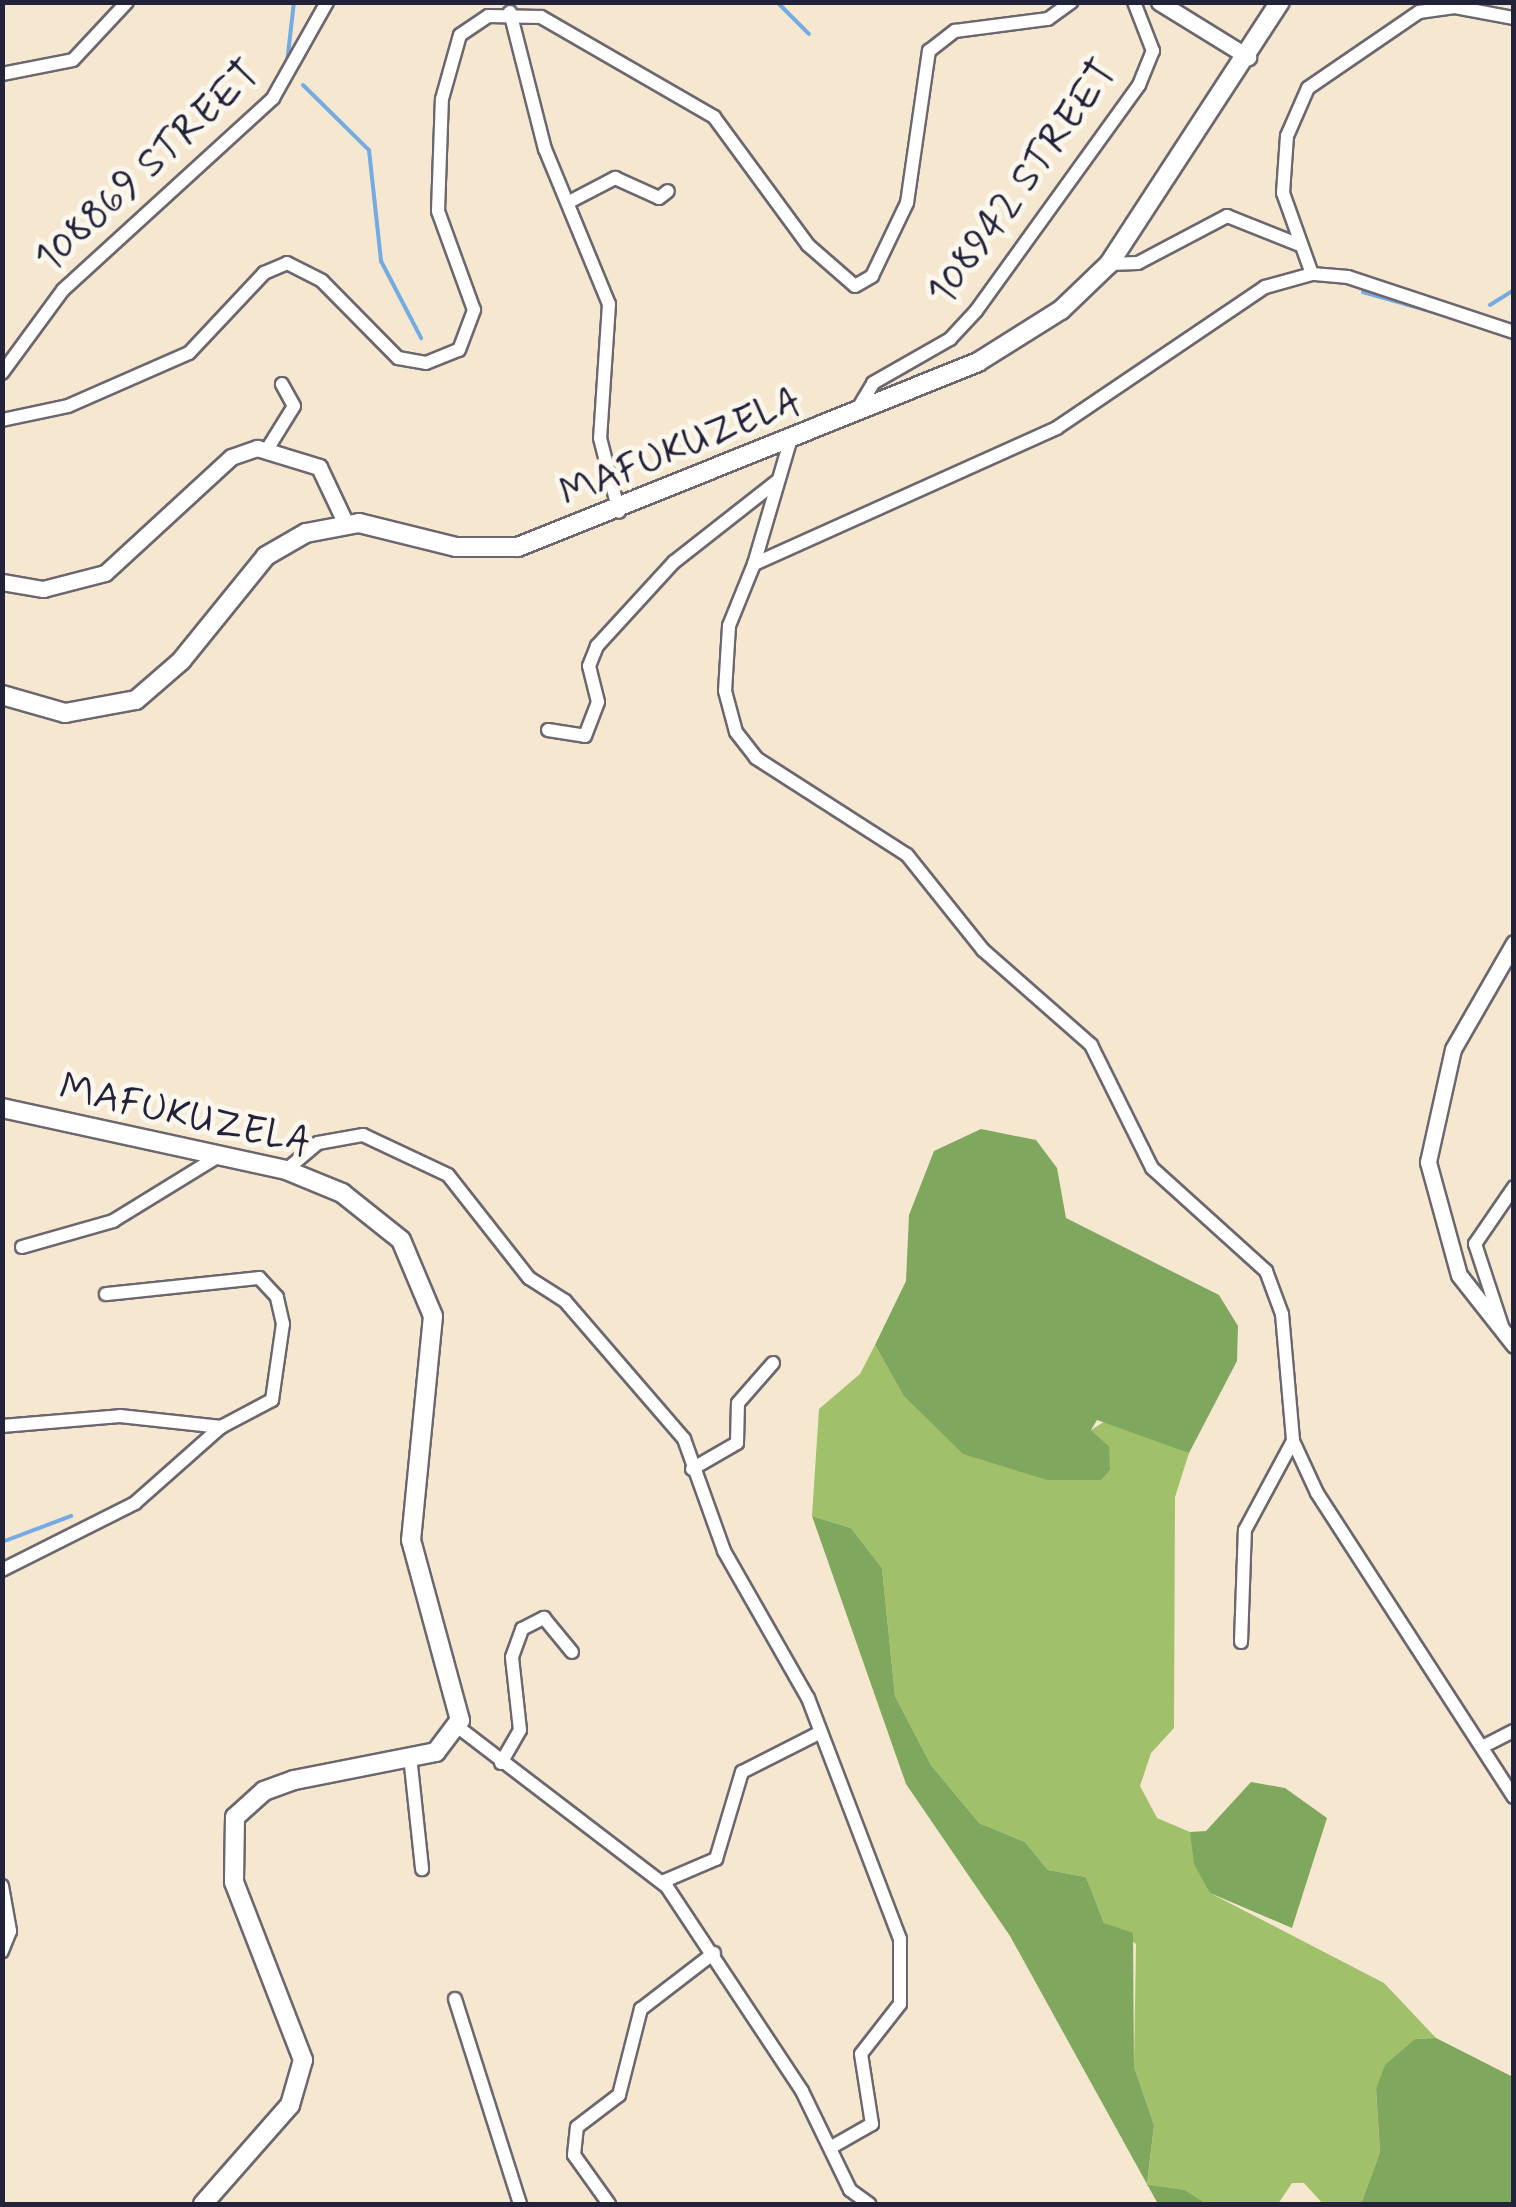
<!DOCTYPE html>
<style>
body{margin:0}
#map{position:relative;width:1516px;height:2207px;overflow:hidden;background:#f5e7d0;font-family:Mynerve,sans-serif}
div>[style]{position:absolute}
.green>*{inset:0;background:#a0c16a}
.forest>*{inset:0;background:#80a75e}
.stream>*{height:4px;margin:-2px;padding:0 2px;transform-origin:2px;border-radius:2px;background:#73abe2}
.roads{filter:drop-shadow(2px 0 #6c676f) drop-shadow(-2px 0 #6c676f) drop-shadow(0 2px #6c676f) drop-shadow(0 -2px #6c676f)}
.minor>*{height:12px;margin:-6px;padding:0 6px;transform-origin:6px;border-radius:6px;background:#fff}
.tertiary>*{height:15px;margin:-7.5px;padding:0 7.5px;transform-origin:7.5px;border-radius:7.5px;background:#fff}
.secondary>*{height:18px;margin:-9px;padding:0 9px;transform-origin:9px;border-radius:9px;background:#fff}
span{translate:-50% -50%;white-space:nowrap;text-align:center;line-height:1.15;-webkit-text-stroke:10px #fbf7ec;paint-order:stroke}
.street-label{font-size:40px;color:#22223b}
.frame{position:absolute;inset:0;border:5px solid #22223b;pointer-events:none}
</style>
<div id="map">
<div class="green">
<i style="clip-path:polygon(875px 1345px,903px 1395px,1109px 1446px,1091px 1430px,1110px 1418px,1189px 1453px,1175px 1497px,1174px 1728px,1151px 1753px,1140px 1786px,1157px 1818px,1190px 1832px,1210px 1893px,1384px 1983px,1436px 2038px,1415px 2039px,1376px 2089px,1380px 2152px,1361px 2204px,1323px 2204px,1304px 2183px,1292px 2183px,1278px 2204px,1207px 2204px,1185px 2190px,1147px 2186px,1154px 2125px,1134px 2067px,1136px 1944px,1104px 1923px,1086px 1877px,1048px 1870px,1025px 1842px,979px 1823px,931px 1765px,895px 1696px,882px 1568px,851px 1528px,812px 1516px,819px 1409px,860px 1374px)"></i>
</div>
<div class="forest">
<i style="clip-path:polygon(981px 1129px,1036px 1140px,1057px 1168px,1066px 1218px,1219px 1295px,1238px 1326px,1237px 1361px,1189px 1453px,1097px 1420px,1091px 1430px,1109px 1446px,1110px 1470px,1101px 1480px,1047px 1480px,963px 1454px,903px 1395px,875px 1345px,906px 1281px,909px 1215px,934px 1151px)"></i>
<i style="clip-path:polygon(812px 1516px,851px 1528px,882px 1568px,895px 1696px,931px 1765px,979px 1823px,1025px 1842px,1048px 1870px,1086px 1877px,1104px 1923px,1133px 1933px,1134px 2067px,1154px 2125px,1147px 2185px,1185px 2190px,1207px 2204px,1158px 2204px,1010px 1936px,906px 1784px)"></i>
<i style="clip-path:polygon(1251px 1782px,1285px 1788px,1327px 1818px,1292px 1928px,1210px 1893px,1194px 1864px,1190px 1832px,1206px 1831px)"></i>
<i style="clip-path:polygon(1436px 2038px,1513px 2077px,1513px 2204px,1361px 2204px,1380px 2152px,1376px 2089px,1385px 2065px,1415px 2039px)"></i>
</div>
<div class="stream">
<i style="left:777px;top:2px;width:45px;rotate:45deg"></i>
<i style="left:287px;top:63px;width:61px;rotate:-83.5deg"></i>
<i style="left:303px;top:85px;width:93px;rotate:44.6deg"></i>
<i style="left:369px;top:150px;width:112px;rotate:83.8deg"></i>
<i style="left:381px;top:261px;width:87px;rotate:62.5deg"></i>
<i style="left:1363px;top:292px;width:105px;rotate:16deg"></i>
<i style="left:1490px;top:305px;width:28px;rotate:-32deg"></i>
<i style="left:2px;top:1542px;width:74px;rotate:-20.6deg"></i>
</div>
<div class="roads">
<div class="minor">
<i style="left:510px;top:12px;width:141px;rotate:75.7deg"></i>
<i style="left:545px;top:149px;width:168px;rotate:67.6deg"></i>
<i style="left:609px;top:304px;width:134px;rotate:93.8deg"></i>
<i style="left:600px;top:438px;width:76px;rotate:75.6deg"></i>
<i style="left:2px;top:74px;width:72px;rotate:-11.2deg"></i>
<i style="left:73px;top:60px;width:79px;rotate:-47deg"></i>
<i style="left:571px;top:201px;width:50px;rotate:-27.6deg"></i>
<i style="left:615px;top:178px;width:48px;rotate:24.4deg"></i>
<i style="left:659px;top:198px;width:11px;rotate:-38deg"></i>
<i style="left:1109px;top:264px;width:29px;rotate:-2deg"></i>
<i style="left:1138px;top:263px;width:101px;rotate:-27.8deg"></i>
<i style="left:1227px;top:216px;width:79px;rotate:21.7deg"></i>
<i style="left:1312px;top:274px;width:86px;rotate:-109.7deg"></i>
<i style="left:1283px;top:193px;width:57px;rotate:-86deg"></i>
<i style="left:1287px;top:136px;width:52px;rotate:-66.4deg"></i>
<i style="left:1308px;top:88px;width:135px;rotate:-34.4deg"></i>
<i style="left:1419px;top:12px;width:36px;rotate:-8deg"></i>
<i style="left:1455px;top:7px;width:60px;rotate:10.6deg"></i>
<i style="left:1514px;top:332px;width:175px;rotate:-161.7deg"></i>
<i style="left:1348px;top:277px;width:36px;rotate:-175deg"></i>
<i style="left:1312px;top:274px;width:49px;rotate:164.5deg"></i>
<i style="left:1265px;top:287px;width:251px;rotate:145.9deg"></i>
<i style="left:1057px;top:428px;width:332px;rotate:155.8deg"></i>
<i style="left:754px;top:564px;width:67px;rotate:112deg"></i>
<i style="left:729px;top:626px;width:65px;rotate:93.5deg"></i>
<i style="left:725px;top:691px;width:42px;rotate:75deg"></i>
<i style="left:736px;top:732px;width:33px;rotate:52deg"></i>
<i style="left:756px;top:758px;width:179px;rotate:32.7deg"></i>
<i style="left:907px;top:855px;width:122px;rotate:51.3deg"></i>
<i style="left:983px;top:950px;width:144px;rotate:41.3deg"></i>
<i style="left:1091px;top:1045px;width:137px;rotate:63.6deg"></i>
<i style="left:1152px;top:1168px;width:154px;rotate:42.1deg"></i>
<i style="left:1266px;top:1271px;width:46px;rotate:69.6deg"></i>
<i style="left:1282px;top:1314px;width:127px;rotate:85deg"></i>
<i style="left:1293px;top:1441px;width:57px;rotate:65.2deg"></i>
<i style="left:1317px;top:1493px;width:362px;rotate:57.1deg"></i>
<i style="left:2px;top:373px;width:103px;rotate:-53.7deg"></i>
<i style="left:63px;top:290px;width:285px;rotate:-42.4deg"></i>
<i style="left:273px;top:98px;width:110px;rotate:-60.6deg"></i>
<i style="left:854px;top:415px;width:37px;rotate:-59deg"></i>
<i style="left:873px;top:383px;width:89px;rotate:-29.7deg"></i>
<i style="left:950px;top:339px;width:38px;rotate:-47deg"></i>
<i style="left:976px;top:311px;width:279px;rotate:-54.2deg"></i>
<i style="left:1139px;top:85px;width:37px;rotate:-68deg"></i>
<i style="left:1153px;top:51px;width:53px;rotate:-111.2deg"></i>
<i style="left:2px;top:420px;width:67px;rotate:-12deg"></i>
<i style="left:68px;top:406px;width:132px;rotate:-23.7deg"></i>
<i style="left:189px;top:353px;width:110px;rotate:-46.8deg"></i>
<i style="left:264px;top:273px;width:25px;rotate:-23deg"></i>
<i style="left:287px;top:263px;width:39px;rotate:27deg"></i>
<i style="left:322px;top:281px;width:108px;rotate:45.4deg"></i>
<i style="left:398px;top:358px;width:28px;rotate:10deg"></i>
<i style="left:426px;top:363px;width:35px;rotate:-22deg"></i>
<i style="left:459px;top:350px;width:43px;rotate:-69.4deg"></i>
<i style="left:474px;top:310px;width:105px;rotate:-110deg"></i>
<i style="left:438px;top:211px;width:112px;rotate:-88deg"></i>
<i style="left:442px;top:99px;width:66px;rotate:-74.3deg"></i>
<i style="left:460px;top:35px;width:34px;rotate:-34deg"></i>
<i style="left:488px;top:16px;width:53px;rotate:1.1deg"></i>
<i style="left:541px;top:17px;width:200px;rotate:30deg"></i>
<i style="left:714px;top:117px;width:159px;rotate:53.7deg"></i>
<i style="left:808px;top:245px;width:62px;rotate:41.1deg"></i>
<i style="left:855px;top:286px;width:20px;rotate:-30deg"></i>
<i style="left:872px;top:276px;width:81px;rotate:-64.4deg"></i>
<i style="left:907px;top:203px;width:154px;rotate:-81.8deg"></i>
<i style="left:929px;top:51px;width:33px;rotate:-38deg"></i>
<i style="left:955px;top:31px;width:94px;rotate:-7.4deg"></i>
<i style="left:1048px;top:19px;width:29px;rotate:-36deg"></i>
<i style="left:268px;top:448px;width:49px;rotate:-58.2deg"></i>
<i style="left:294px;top:406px;width:25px;rotate:-119deg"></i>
<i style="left:754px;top:564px;width:127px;rotate:-73.6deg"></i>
<i style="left:548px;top:730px;width:37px;rotate:9deg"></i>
<i style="left:585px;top:736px;width:36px;rotate:-69deg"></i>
<i style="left:598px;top:702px;width:37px;rotate:-104deg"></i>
<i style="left:589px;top:666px;width:22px;rotate:-68deg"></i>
<i style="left:597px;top:646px;width:114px;rotate:-47.5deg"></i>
<i style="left:674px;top:562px;width:130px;rotate:-38.1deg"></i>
<i style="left:286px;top:1170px;width:42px;rotate:-40.2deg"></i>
<i style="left:318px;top:1143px;width:46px;rotate:-10.1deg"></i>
<i style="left:363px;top:1135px;width:94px;rotate:25.2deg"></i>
<i style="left:448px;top:1175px;width:131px;rotate:51.8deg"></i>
<i style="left:529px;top:1278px;width:43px;rotate:32.6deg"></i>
<i style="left:565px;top:1301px;width:182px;rotate:49.2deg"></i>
<i style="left:684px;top:1439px;width:119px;rotate:70.3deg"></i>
<i style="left:724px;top:1551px;width:169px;rotate:60.3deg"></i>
<i style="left:808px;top:1698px;width:258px;rotate:69.1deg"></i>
<i style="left:900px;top:1939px;width:65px;rotate:90deg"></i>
<i style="left:900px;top:2004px;width:63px;rotate:128deg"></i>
<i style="left:861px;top:2054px;width:71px;rotate:81.1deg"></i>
<i style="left:872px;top:2124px;width:48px;rotate:150.3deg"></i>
<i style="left:22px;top:1247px;width:95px;rotate:-15.9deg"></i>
<i style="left:113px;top:1221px;width:122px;rotate:-31.6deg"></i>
<i style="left:1505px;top:1335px;width:96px;rotate:-108.2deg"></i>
<i style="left:1475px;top:1244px;width:69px;rotate:-55.6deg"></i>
<i style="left:2px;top:1426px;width:118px;rotate:-4.8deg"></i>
<i style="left:120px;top:1416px;width:102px;rotate:6.2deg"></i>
<i style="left:221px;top:1427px;width:58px;rotate:-27.9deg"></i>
<i style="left:272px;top:1400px;width:77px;rotate:-81.8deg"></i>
<i style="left:283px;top:1324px;width:28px;rotate:-103deg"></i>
<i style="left:277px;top:1297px;width:26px;rotate:-133deg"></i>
<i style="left:259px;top:1278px;width:154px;rotate:174deg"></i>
<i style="left:692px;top:1469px;width:52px;rotate:-30deg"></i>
<i style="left:737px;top:1443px;width:40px;rotate:-88.6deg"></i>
<i style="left:738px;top:1403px;width:53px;rotate:-48.8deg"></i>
<i style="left:2px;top:1570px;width:149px;rotate:-26.7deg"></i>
<i style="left:135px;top:1503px;width:115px;rotate:-41.5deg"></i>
<i style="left:1241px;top:1642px;width:112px;rotate:-88deg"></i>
<i style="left:1245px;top:1530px;width:101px;rotate:-61.7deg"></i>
<i style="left:458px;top:1727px;width:263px;rotate:37.4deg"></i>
<i style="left:667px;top:1887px;width:245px;rotate:56.5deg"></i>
<i style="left:802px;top:2091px;width:110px;rotate:64.1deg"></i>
<i style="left:850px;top:2190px;width:24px;rotate:36deg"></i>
<i style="left:1482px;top:1747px;width:36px;rotate:-27deg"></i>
<i style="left:410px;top:1756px;width:114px;rotate:83.9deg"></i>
<i style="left:501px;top:1763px;width:38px;rotate:-60deg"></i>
<i style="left:520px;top:1730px;width:73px;rotate:-96.3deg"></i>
<i style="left:512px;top:1657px;width:30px;rotate:-70deg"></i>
<i style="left:522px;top:1629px;width:25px;rotate:-27deg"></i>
<i style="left:544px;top:1618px;width:44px;rotate:50.5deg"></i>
<i style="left:662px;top:1882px;width:59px;rotate:-23.1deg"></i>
<i style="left:716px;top:1859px;width:91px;rotate:-73.4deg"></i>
<i style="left:742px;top:1772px;width:86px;rotate:-26.9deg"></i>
<i style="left:2px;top:1886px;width:46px;rotate:79.9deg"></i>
<i style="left:10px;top:1931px;width:22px;rotate:112deg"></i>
<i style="left:455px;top:1999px;width:215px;rotate:72.4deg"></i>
<i style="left:609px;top:2204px;width:60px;rotate:-125.5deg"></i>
<i style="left:574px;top:2155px;width:28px;rotate:-84deg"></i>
<i style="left:577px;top:2127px;width:53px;rotate:-37.3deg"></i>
<i style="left:619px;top:2095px;width:89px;rotate:-75.7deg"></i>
<i style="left:641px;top:2009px;width:92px;rotate:-37.5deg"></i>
</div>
<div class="tertiary">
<i style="left:1159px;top:2px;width:105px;rotate:31.7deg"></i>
<i style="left:2px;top:582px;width:42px;rotate:9.7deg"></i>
<i style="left:43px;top:589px;width:64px;rotate:-14.5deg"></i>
<i style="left:105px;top:573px;width:171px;rotate:-42.6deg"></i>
<i style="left:231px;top:457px;width:28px;rotate:-19deg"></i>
<i style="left:257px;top:448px;width:65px;rotate:17deg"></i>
<i style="left:319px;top:467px;width:61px;rotate:64.7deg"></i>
<i style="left:1514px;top:943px;width:122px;rotate:119.9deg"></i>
<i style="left:1453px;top:1049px;width:116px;rotate:102.5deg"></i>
<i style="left:1428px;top:1162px;width:117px;rotate:74.7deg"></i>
<i style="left:1459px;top:1275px;width:89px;rotate:51.8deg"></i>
</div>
<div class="secondary">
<i style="left:2px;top:695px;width:66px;rotate:15.9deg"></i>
<i style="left:65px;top:713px;width:72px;rotate:-10.4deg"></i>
<i style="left:136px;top:700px;width:60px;rotate:-40.9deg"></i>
<i style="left:181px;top:661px;width:135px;rotate:-51deg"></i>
<i style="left:266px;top:556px;width:46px;rotate:-29.9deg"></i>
<i style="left:306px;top:533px;width:54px;rotate:-10.7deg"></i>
<i style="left:359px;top:523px;width:100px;rotate:13.9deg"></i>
<i style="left:456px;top:547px;width:62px"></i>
<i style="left:518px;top:547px;width:496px;rotate:-21.9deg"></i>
<i style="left:978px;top:362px;width:98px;rotate:-32.1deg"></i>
<i style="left:1061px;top:310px;width:66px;rotate:-43.8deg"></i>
<i style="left:1109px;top:264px;width:313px;rotate:-56.9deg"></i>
<i style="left:2px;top:1108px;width:291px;rotate:12.3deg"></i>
<i style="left:286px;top:1170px;width:61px;rotate:22.3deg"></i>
<i style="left:342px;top:1193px;width:75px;rotate:38.5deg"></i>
<i style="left:401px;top:1240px;width:82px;rotate:67.2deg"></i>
<i style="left:433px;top:1316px;width:225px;rotate:95.6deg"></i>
<i style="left:411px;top:1540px;width:187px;rotate:74.8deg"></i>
<i style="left:460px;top:1720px;width:40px;rotate:127deg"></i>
<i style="left:436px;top:1752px;width:145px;rotate:168.8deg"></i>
<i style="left:294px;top:1780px;width:32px;rotate:160deg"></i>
<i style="left:264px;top:1791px;width:39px;rotate:138deg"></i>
<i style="left:235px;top:1817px;width:65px;rotate:90.9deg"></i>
<i style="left:234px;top:1882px;width:191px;rotate:68.8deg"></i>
<i style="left:303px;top:2060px;width:47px;rotate:106.1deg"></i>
<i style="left:290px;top:2105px;width:132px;rotate:131.3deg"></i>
</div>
</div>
<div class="street-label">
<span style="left:148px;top:167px;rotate:-43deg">108869 STREET</span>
<span style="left:1023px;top:183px;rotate:-54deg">108942 STREET</span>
<span style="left:681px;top:448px;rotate:-22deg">MAFUKUZELA</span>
<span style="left:185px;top:1116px;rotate:13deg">MAFUKUZELA</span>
</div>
<div class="frame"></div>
</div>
